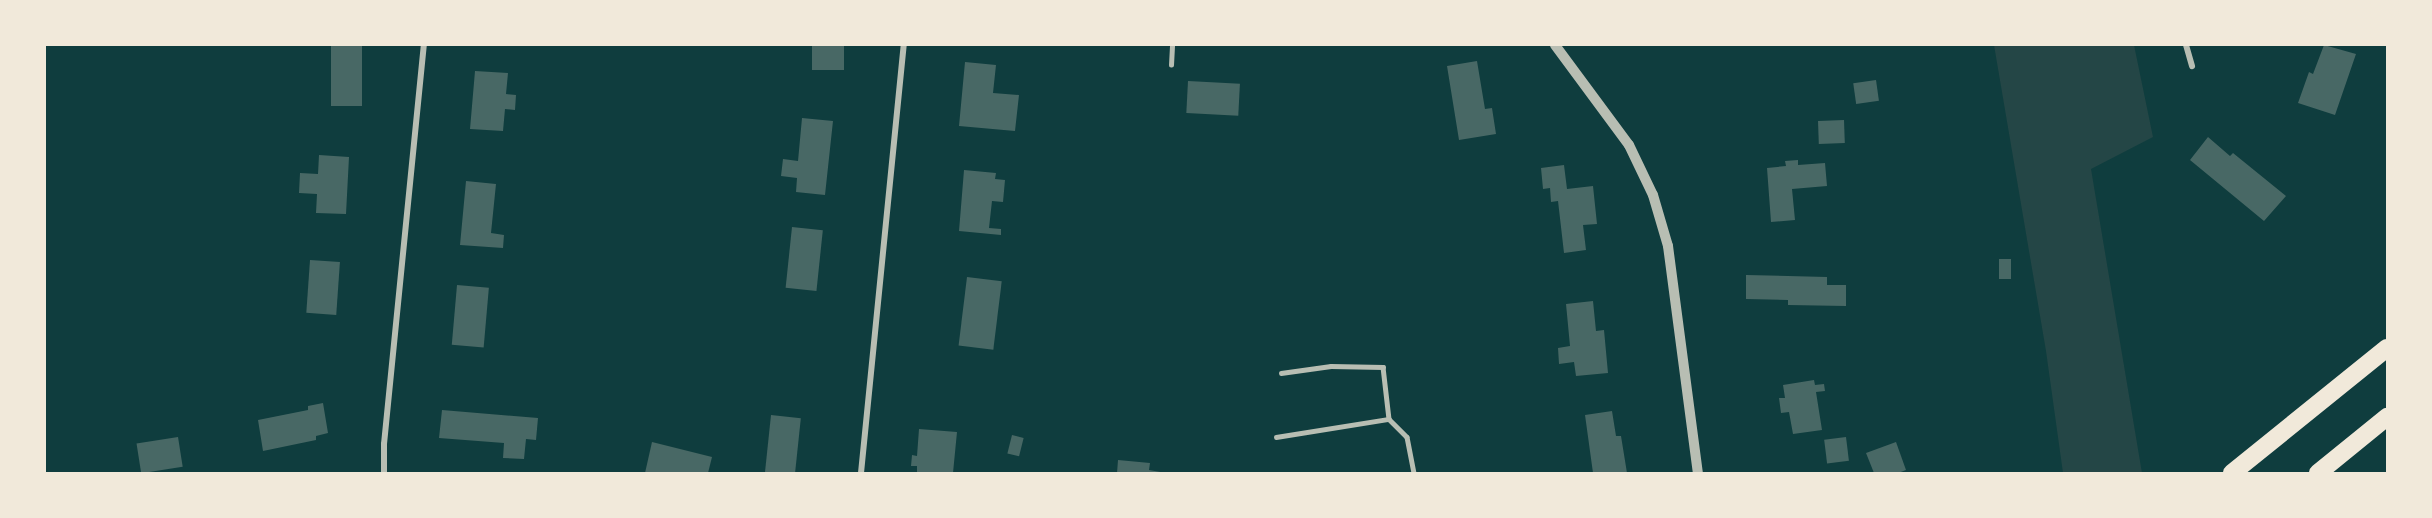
<!DOCTYPE html>
<style>
body{margin:0}
#map{position:relative;width:2432px;height:518px;overflow:hidden;background:#0f3d3e;font-family:Overpass,sans-serif}
div>[style]{position:absolute}
.green>*{inset:0;background:#244646}
.building>*{inset:0;background:#486865;transform-origin:0 0}
.service>*{height:4.5px;margin:-2.25px;padding:0 2.25px;transform-origin:2.25px;border-radius:2.25px;background:#b8beb3}
.minor>*{height:6px;margin:-3px;padding:0 3px;transform-origin:3px;border-radius:3px;background:#b8beb3}
.tertiary>*{height:10px;margin:-5px;padding:0 5px;transform-origin:5px;border-radius:5px;background:#b8beb3}
.motorway>*{height:18px;margin:-9px;padding:0 9px;transform-origin:9px;border-radius:9px;background:#f1e9da}
span{translate:-50% -50%;white-space:nowrap;text-align:center;line-height:1.15;-webkit-text-stroke:4.5px #f1e9da;paint-order:stroke}
.frame{position:absolute;inset:0;border:46px solid #f1e9da;pointer-events:none}
</style>
<div id="map">
<div class="green">
<i style="clip-path:polygon(1994px 45px,2134px 45px,2153px 137px,2091px 169px,2142px 473px,2063px 473px,2046px 351px)"></i>
</div>
<div class="building">
<i style="left:331px;top:45px;width:31px;height:61px"></i>
<i style="left:812px;top:45px;width:32px;height:25px"></i>
<i style="clip-path:polygon(2324px 45px,2356px 54px,2335px 115px,2298px 103px,2309px 72px,2313px 74px)"></i>
<i style="clip-path:polygon(1477px 61px,1485px 109px,1492px 108px,1496px 134px,1459px 140px,1447px 66px)"></i>
<i style="clip-path:polygon(965px 62px,996px 65px,993px 93px,1019px 95px,1015px 131px,959px 126px)"></i>
<i style="clip-path:polygon(475px 71px,508px 73px,506px 94px,516px 95px,515px 110px,505px 109px,503px 131px,470px 129px)"></i>
<i style="left:1876px;top:80px;width:21px;height:23px;rotate:82deg"></i>
<i style="left:1188px;top:81px;width:52px;height:32px;rotate:3deg"></i>
<i style="clip-path:polygon(802px 118px,833px 121px,825px 195px,796px 192px,797px 178px,781px 176px,783px 159px,798px 161px)"></i>
<i style="left:1844px;top:120px;width:23px;height:26px;rotate:88deg"></i>
<i style="clip-path:polygon(2208px 137px,2230px 156px,2233px 153px,2286px 196px,2264px 221px,2190px 160px)"></i>
<i style="clip-path:polygon(319px 155px,349px 157px,346px 214px,316px 213px,317px 194px,299px 193px,300px 173px,318px 174px)"></i>
<i style="clip-path:polygon(1798px 160px,1798px 165px,1825px 163px,1827px 186px,1792px 189px,1795px 220px,1771px 222px,1767px 168px,1786px 166px,1785px 161px)"></i>
<i style="clip-path:polygon(1564px 165px,1567px 189px,1593px 186px,1597px 224px,1583px 225px,1586px 250px,1564px 253px,1558px 201px,1551px 202px,1550px 188px,1543px 189px,1541px 168px)"></i>
<i style="clip-path:polygon(964px 170px,996px 173px,995px 179px,1005px 180px,1003px 202px,992px 201px,989px 228px,1001px 229px,1001px 235px,959px 231px)"></i>
<i style="clip-path:polygon(466px 181px,496px 184px,491px 233px,504px 235px,503px 248px,460px 245px)"></i>
<i style="left:792px;top:227px;width:31px;height:61px;rotate:6deg"></i>
<i style="left:1999px;top:259px;width:12px;height:20px"></i>
<i style="left:310px;top:260px;width:30px;height:53px;rotate:4deg"></i>
<i style="clip-path:polygon(1746px 275px,1827px 277px,1827px 285px,1846px 285px,1846px 306px,1788px 305px,1788px 300px,1746px 299px)"></i>
<i style="left:967px;top:277px;width:35px;height:69px;rotate:7deg"></i>
<i style="left:457px;top:285px;width:32px;height:60px;rotate:5deg"></i>
<i style="clip-path:polygon(1593px 301px,1596px 331px,1604px 330px,1608px 373px,1576px 376px,1574px 362px,1559px 364px,1558px 348px,1570px 346px,1566px 304px)"></i>
<i style="clip-path:polygon(1814px 380px,1815px 385px,1824px 384px,1825px 391px,1816px 392px,1822px 430px,1793px 434px,1789px 412px,1781px 413px,1779px 398px,1785px 398px,1783px 385px)"></i>
<i style="clip-path:polygon(323px 403px,328px 433px,316px 436px,316px 440px,263px 451px,258px 420px,308px 410px,308px 406px)"></i>
<i style="clip-path:polygon(442px 410px,538px 418px,536px 440px,526px 439px,524px 459px,503px 458px,504px 443px,439px 438px)"></i>
<i style="clip-path:polygon(1612px 411px,1616px 436px,1621px 436px,1627px 473px,1593px 473px,1585px 415px)"></i>
<i style="left:771px;top:415px;width:30px;height:58px;rotate:6deg"></i>
<i style="clip-path:polygon(919px 429px,957px 432px,953px 473px,917px 473px,917px 466px,911px 466px,912px 455px,917px 456px)"></i>
<i style="left:1012px;top:435px;width:12px;height:19px;rotate:14deg"></i>
<i style="left:178px;top:437px;width:30px;height:42px;rotate:81deg"></i>
<i style="left:1846px;top:437px;width:24px;height:22px;rotate:83deg"></i>
<i style="clip-path:polygon(652px 442px,712px 457px,708px 473px,645px 473px)"></i>
<i style="clip-path:polygon(1896px 442px,1906px 470px,1898px 473px,1874px 473px,1866px 453px)"></i>
<i style="clip-path:polygon(1118px 460px,1150px 463px,1149px 470px,1166px 473px,1117px 473px)"></i>
</div>
<div class="service">
<i style="left:1171px;top:65px;width:20px;rotate:-87deg"></i>
<i style="left:1281px;top:373px;width:50px;rotate:-8deg"></i>
<i style="left:1331px;top:366px;width:52px;rotate:1.1deg"></i>
<i style="left:1383px;top:367px;width:52px;rotate:83.4deg"></i>
<i style="left:1276px;top:437px;width:114px;rotate:-9.1deg"></i>
<i style="left:1389px;top:419px;width:25px;rotate:45deg"></i>
<i style="left:1407px;top:437px;width:37px;rotate:79deg"></i>
</div>
<div class="minor">
<i style="left:2186px;top:45px;width:22px;rotate:74deg"></i>
<i style="left:384px;top:473px;width:29px;rotate:-90deg"></i>
<i style="left:384px;top:444px;width:401px;rotate:-84.3deg"></i>
<i style="left:861px;top:473px;width:430px;rotate:-84.3deg"></i>
</div>
<div class="tertiary">
<i style="left:1555px;top:45px;width:124px;rotate:53.5deg"></i>
<i style="left:1629px;top:145px;width:55px;rotate:64.4deg"></i>
<i style="left:1653px;top:195px;width:53px;rotate:73.6deg"></i>
<i style="left:1668px;top:246px;width:229px;rotate:82.5deg"></i>
</div>
<div class="motorway">
<i style="left:2232px;top:473px;width:199px;rotate:-38.9deg"></i>
<i style="left:2318px;top:473px;width:89px;rotate:-39.1deg"></i>
</div>
<div class="frame"></div>
</div>
